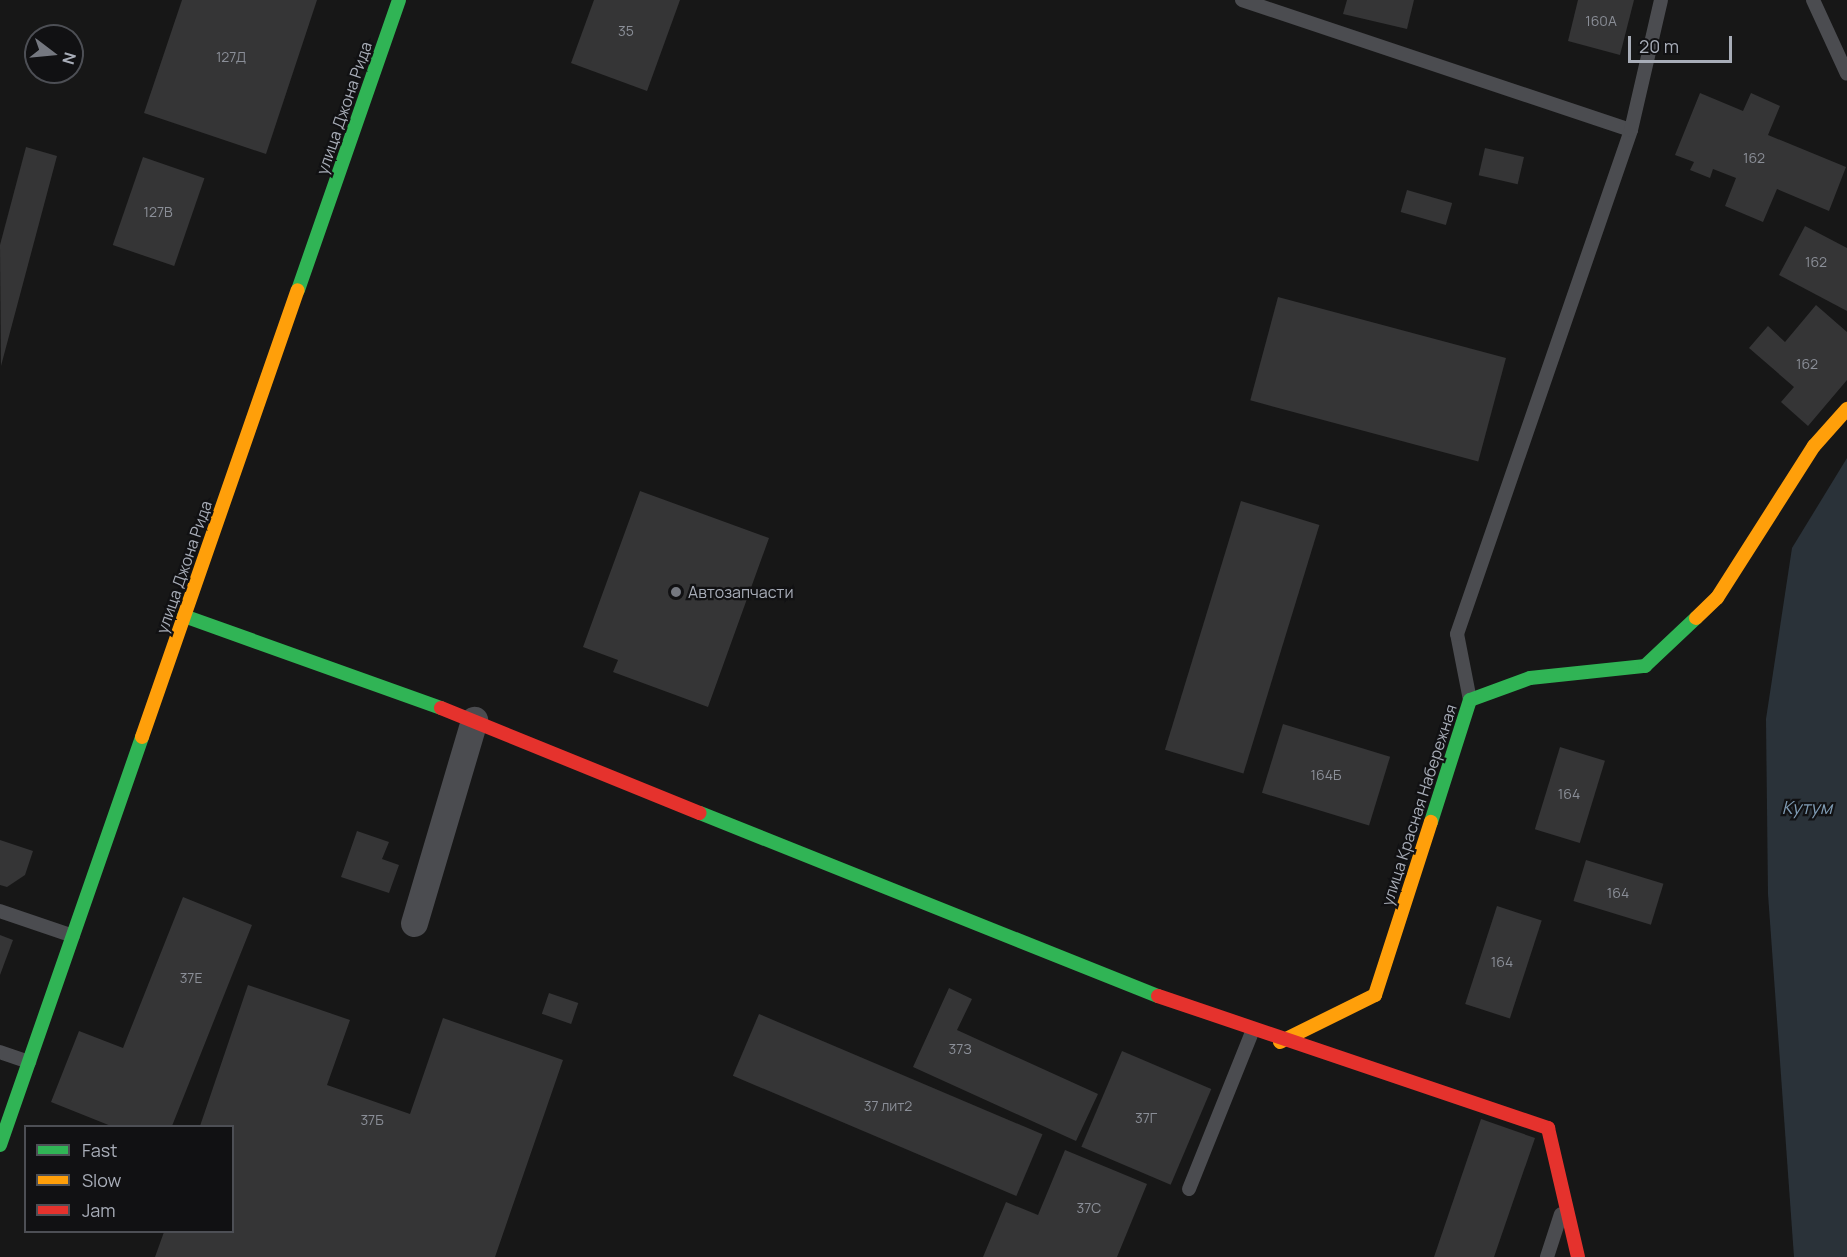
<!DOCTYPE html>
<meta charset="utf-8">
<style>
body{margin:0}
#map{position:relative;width:1847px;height:1257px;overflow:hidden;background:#171717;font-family:Manrope,sans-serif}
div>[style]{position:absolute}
.water>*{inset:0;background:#2a3239}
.building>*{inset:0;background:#353536;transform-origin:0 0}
.lane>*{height:14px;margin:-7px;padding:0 7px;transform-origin:7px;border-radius:7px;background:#4b4c50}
.street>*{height:27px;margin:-13.5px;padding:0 13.5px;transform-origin:13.5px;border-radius:13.5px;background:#4b4c50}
.fast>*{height:14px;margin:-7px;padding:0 7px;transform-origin:7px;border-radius:7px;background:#30b455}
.slow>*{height:14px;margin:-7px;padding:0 7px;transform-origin:7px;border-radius:7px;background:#ff9f0a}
.jam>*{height:14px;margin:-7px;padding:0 7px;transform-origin:7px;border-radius:7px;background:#e5322d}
.dots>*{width:16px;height:16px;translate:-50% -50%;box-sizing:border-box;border:3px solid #111113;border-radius:50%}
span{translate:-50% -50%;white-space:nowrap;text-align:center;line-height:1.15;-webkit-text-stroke:4.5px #111113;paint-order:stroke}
.number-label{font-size:14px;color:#8b8f98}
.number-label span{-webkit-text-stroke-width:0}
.street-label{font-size:16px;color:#a8adb8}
.poi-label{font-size:16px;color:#a8adb8}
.left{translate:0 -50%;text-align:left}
.water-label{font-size:18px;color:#7f9bb3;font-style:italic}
.legend{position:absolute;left:24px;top:1125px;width:210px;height:108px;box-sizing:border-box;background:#111113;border:2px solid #4d4f55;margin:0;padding:8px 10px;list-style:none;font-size:18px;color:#a8adb8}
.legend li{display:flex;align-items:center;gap:12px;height:30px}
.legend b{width:30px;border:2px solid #4d4f55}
.north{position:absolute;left:24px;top:24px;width:60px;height:60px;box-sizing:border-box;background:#111113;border:2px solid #4d4f55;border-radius:50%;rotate:106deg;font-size:16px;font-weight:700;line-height:24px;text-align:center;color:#a8adb8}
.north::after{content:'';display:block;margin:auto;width:21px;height:27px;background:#757880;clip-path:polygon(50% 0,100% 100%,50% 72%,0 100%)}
.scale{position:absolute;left:1628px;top:36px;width:104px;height:27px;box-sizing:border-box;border:3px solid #a8adb8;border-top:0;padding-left:8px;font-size:18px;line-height:21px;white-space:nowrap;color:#a8adb8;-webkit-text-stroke:4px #111113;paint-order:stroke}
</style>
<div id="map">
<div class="water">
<i style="clip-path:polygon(1847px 458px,1847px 1257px,1794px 1257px,1768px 894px,1766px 719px,1792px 548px)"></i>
</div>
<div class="building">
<i style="clip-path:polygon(182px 0,317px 0,266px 154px,144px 113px)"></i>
<i style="clip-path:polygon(594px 0,680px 0,647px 91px,571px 63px)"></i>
<i style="clip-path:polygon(1347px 0,1414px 0,1407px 29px,1343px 14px)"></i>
<i style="clip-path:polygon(1578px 0,1634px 0,1620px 55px,1568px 41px)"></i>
<i style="clip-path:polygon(1700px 93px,1743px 111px,1751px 93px,1780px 106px,1768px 135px,1846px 167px,1829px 211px,1777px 189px,1763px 222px,1725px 206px,1736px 178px,1713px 169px,1710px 178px,1690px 170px,1694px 162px,1675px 155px)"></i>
<i style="clip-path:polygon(26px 147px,57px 156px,1px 366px,0 245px)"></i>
<i style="left:1485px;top:148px;width:40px;height:28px;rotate:13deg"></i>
<i style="left:143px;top:157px;width:65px;height:93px;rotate:19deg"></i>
<i style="left:1407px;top:190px;width:47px;height:23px;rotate:16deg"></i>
<i style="clip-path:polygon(1805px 226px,1847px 248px,1847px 311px,1779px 275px)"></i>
<i style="left:1278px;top:297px;width:236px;height:107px;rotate:15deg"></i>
<i style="clip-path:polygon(1816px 305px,1847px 332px,1847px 380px,1808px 426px,1781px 402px,1794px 387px,1749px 348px,1768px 326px,1785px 342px)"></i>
<i style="clip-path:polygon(640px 491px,769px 538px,708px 707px,613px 672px,618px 660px,583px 647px)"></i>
<i style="left:1241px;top:501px;width:82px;height:260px;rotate:17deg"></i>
<i style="left:1283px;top:724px;width:112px;height:72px;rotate:17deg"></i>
<i style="left:1560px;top:747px;width:47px;height:86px;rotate:17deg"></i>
<i style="clip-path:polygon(357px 831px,389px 842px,382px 859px,399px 865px,389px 893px,341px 877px)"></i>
<i style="clip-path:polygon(0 840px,33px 851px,25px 875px,7px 887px,0 885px)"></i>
<i style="left:1586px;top:860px;width:81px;height:43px;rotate:17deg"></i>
<i style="clip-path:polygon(183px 897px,252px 925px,172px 1126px,111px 1126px,51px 1102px,79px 1031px,123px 1048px)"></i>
<i style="left:1497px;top:906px;width:47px;height:103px;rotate:18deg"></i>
<i style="clip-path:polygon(0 935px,13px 940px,0 975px)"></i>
<i style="clip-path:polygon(248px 985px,350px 1020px,327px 1085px,410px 1114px,443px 1018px,563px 1060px,495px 1257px,155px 1257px,164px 1232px,232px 1232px,232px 1126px,200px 1126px)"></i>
<i style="clip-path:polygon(949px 988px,972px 999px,957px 1030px,1098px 1094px,1076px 1141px,913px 1067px)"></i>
<i style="left:549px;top:993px;width:31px;height:22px;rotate:19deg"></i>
<i style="left:759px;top:1014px;width:308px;height:67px;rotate:23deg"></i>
<i style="left:1122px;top:1051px;width:97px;height:104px;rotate:23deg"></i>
<i style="clip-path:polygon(1481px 1119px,1535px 1138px,1494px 1257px,1434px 1257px)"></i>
<i style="clip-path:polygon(1065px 1150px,1147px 1184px,1117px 1257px,983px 1257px,1006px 1202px,1038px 1215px)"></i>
</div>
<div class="lane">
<i style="left:1242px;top:0;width:410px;rotate:18.5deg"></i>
<i style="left:1813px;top:0;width:81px;rotate:65.3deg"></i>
<i style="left:1470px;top:700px;width:67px;rotate:-101.1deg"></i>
<i style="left:1457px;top:634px;width:533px;rotate:-70.95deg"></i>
<i style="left:1631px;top:130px;width:133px;rotate:-77deg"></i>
<i style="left:0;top:911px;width:77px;rotate:18.9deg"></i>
<i style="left:0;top:1052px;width:31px;rotate:19deg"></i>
<i style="left:1189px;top:1189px;width:169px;rotate:-68.1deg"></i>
<i style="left:1547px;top:1257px;width:45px;rotate:-72deg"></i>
</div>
<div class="street">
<i style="left:414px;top:923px;width:212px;rotate:-73.5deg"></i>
</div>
<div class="fast">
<i style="left:298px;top:290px;width:307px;rotate:-70.8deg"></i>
<i style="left:184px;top:616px;width:273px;rotate:19.7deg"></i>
<i style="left:700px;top:813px;width:493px;rotate:21.8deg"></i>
<i style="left:1431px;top:822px;width:128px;rotate:-72.3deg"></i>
<i style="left:1470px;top:700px;width:64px;rotate:-20.1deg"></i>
<i style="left:1530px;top:678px;width:116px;rotate:-6deg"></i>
<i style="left:1645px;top:666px;width:70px;rotate:-43.3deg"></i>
<i style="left:0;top:1145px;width:432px;rotate:-70.8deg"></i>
</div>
<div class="slow">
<i style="left:1696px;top:618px;width:29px;rotate:-44deg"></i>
<i style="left:1717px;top:598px;width:180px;rotate:-57.5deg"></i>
<i style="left:1814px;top:446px;width:50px;rotate:-48.3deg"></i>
<i style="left:142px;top:737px;width:473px;rotate:-70.8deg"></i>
<i style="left:1280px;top:1042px;width:106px;rotate:-26.3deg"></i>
<i style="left:1375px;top:995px;width:182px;rotate:-72.1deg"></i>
</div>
<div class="jam">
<i style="left:441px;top:708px;width:279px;rotate:22.1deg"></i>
<i style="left:1158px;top:996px;width:412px;rotate:18.7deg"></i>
<i style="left:1548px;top:1128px;width:132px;rotate:76.9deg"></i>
</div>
<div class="dots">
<i style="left:676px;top:592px;background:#757880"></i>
</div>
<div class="number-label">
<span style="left:1601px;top:21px">160А</span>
<span style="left:626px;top:31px">35</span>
<span style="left:231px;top:57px">127Д</span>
<span style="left:1754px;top:158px">162</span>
<span style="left:158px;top:212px">127В</span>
<span style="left:1816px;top:262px">162</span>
<span style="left:1807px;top:364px">162</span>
<span style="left:1326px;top:775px">164Б</span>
<span style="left:1569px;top:794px">164</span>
<span style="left:1618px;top:893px">164</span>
<span style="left:1502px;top:962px">164</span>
<span style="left:191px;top:978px">37Е</span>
<span style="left:960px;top:1049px">37З</span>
<span style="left:888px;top:1106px">37 лит2</span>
<span style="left:1146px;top:1118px">37Г</span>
<span style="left:372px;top:1120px">37Б</span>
<span style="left:1089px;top:1208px">37С</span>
</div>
<div class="street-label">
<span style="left:344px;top:108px;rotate:-71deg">улица Джона Рида</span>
<span style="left:184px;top:567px;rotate:-71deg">улица Джона Рида</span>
<span style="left:1419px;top:805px;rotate:-72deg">улица Красная Набережная</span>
</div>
<div class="poi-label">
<span class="left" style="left:688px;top:592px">Автозапчасти</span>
</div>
<div class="water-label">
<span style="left:1807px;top:807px">Кутум</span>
</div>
<ul class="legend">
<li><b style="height:8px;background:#30b455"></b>Fast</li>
<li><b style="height:8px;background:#ff9f0a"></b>Slow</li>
<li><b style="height:8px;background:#e5322d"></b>Jam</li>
</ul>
<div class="north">N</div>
<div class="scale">20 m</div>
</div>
